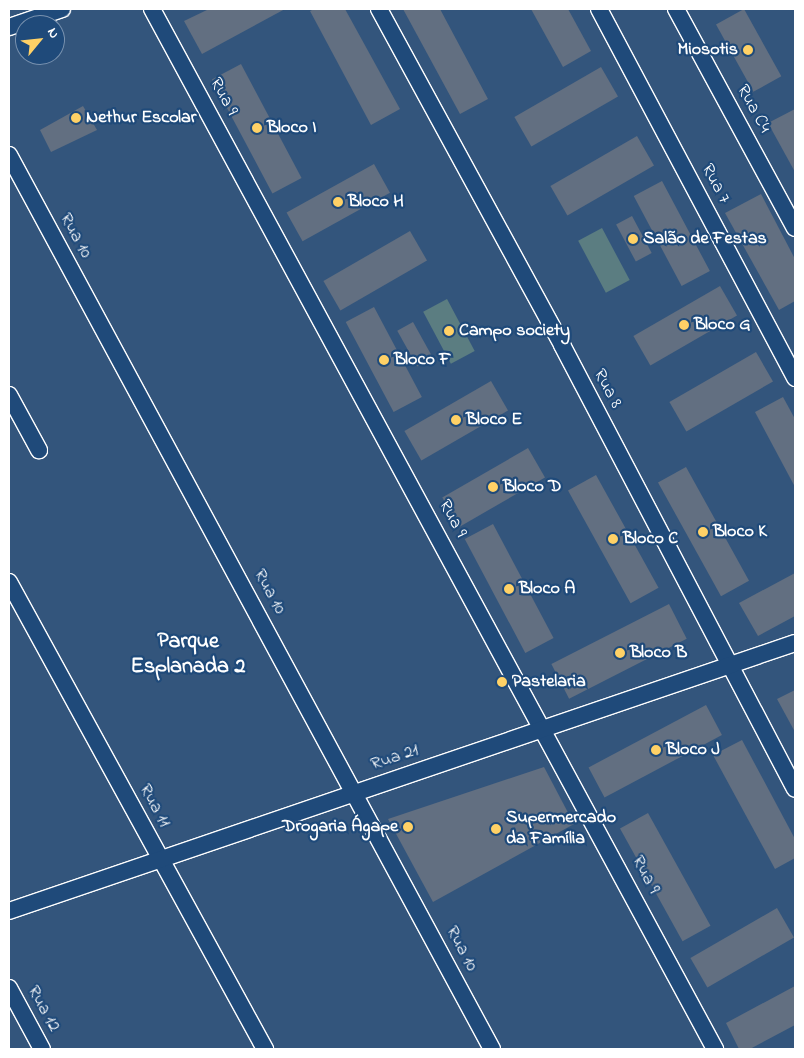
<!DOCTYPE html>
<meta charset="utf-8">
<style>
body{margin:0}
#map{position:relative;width:804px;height:1058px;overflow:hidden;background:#33557c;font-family:"Indie Flower",sans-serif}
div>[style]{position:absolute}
.green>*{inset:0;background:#5b7d81;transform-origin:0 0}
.building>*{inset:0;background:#626f81;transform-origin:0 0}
.roads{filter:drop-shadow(1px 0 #fff) drop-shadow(-1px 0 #fff) drop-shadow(0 1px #fff) drop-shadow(0 -1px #fff)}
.minor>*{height:16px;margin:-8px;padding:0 8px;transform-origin:8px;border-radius:8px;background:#1f4a7a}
.dots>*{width:14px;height:14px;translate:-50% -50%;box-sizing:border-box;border:2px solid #1f4a7a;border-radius:50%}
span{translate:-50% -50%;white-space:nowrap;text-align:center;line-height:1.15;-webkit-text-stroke:4.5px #1f4a7a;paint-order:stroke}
.poi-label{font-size:18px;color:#fff;font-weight:700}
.right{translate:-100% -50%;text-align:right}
.left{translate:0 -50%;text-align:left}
.street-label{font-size:18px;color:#fff}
.district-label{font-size:22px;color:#fff;font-weight:700}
.frame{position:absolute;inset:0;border:10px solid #fff;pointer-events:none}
.north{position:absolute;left:15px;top:15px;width:50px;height:50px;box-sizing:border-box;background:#1f4a7a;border:1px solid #7992af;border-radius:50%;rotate:62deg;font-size:14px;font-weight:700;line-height:20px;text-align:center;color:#fff}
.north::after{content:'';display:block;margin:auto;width:18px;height:22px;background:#ffd166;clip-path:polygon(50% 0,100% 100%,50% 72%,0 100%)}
</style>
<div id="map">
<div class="green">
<i style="left:602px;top:228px;width:59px;height:27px;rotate:62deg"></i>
<i style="left:447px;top:299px;width:59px;height:27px;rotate:62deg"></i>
</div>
<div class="building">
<i style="clip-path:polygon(209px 9px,285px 9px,202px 54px,184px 21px)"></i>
<i style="clip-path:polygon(314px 9px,345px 9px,400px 109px,371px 125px,310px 11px)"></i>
<i style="clip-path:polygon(403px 9px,440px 9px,488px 99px,460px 114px)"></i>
<i style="clip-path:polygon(531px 9px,568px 9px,591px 51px,563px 67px)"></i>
<i style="left:744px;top:9px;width:77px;height:32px;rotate:61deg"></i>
<i style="left:241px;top:64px;width:129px;height:33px;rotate:62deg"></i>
<i style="left:601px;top:67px;width:34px;height:100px;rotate:60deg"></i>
<i style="clip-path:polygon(83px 106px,97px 130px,51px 152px,40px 130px)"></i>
<i style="clip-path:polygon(795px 109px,795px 172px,768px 123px)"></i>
<i style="left:637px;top:136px;width:34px;height:100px;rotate:60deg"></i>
<i style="left:374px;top:164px;width:33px;height:100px;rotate:61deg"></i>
<i style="left:662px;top:181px;width:102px;height:32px;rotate:62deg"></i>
<i style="clip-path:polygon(761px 194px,795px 259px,795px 301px,779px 310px,725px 213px)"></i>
<i style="left:632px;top:216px;width:42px;height:18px;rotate:62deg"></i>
<i style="left:410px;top:231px;width:34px;height:100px;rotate:60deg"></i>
<i style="left:720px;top:286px;width:34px;height:100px;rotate:60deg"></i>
<i style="left:374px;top:307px;width:102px;height:32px;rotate:62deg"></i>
<i style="left:413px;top:322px;width:41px;height:18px;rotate:61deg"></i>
<i style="left:756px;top:352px;width:34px;height:100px;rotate:60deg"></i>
<i style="left:491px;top:381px;width:34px;height:100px;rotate:60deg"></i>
<i style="clip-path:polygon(783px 397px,795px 419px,795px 487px,755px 412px)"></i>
<i style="left:528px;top:448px;width:34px;height:99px;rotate:60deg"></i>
<i style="left:686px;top:467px;width:130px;height:32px;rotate:61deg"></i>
<i style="left:596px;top:475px;width:129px;height:32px;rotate:61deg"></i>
<i style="left:493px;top:524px;width:129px;height:32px;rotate:62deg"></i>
<i style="clip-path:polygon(795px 573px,795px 616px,758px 636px,739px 603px)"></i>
<i style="left:669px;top:604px;width:39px;height:132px;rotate:63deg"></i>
<i style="clip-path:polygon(795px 690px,795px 732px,777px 699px)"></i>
<i style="left:706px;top:705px;width:34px;height:133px;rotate:62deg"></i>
<i style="clip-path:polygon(742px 740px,795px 839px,795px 858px,775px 869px,713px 755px)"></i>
<i style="clip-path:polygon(544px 767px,574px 824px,433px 902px,388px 819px)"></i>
<i style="left:648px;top:813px;width:129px;height:32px;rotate:61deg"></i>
<i style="left:777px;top:908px;width:34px;height:100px;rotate:60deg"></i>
<i style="clip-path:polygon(795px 986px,795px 1025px,750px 1049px,739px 1049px,726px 1023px)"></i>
</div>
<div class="roads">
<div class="minor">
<i style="left:152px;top:9px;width:1183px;rotate:61.57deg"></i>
<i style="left:379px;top:9px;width:383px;rotate:61.4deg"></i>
<i style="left:562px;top:345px;width:501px;rotate:62.31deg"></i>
<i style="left:599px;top:9px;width:418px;rotate:62deg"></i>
<i style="left:676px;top:9px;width:249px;rotate:61.5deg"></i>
<i style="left:9px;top:27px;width:56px;rotate:-18.8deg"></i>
<i style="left:9px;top:155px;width:1016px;rotate:61.62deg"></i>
<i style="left:9px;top:395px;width:63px;rotate:61.4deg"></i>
<i style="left:9px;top:582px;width:533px;rotate:61.27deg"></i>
<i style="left:9px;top:911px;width:830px;rotate:-18.83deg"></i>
<i style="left:9px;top:988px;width:69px;rotate:61.6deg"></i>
</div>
</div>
<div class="dots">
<i style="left:748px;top:50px;background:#ffd166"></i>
<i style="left:76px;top:118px;background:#ffd166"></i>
<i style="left:257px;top:128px;background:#ffd166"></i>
<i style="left:338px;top:202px;background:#ffd166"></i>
<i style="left:633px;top:239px;background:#ffd166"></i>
<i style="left:684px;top:325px;background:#ffd166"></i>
<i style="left:449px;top:331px;background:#ffd166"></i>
<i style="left:384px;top:360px;background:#ffd166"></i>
<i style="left:456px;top:420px;background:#ffd166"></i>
<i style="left:493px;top:487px;background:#ffd166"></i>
<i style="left:703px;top:532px;background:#ffd166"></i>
<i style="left:613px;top:539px;background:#ffd166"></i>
<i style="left:509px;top:589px;background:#ffd166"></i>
<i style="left:620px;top:653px;background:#ffd166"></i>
<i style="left:502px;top:682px;background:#ffd166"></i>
<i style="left:656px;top:750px;background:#ffd166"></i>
<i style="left:408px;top:827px;background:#ffd166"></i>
<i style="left:496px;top:829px;background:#ffd166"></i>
</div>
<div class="poi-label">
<span class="right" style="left:738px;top:50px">Miosotis</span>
<span class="left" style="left:86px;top:118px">Nethur Escolar</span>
<span class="left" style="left:267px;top:128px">Bloco I</span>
<span class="left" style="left:348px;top:202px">Bloco H</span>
<span class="left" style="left:643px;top:239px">Salão de Festas</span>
<span class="left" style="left:694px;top:325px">Bloco G</span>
<span class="left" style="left:459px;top:331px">Campo society</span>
<span class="left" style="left:394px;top:360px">Bloco F</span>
<span class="left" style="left:466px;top:420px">Bloco E</span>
<span class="left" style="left:503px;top:487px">Bloco D</span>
<span class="left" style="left:713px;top:532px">Bloco K</span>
<span class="left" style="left:623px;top:539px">Bloco C</span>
<span class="left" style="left:519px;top:589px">Bloco A</span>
<span class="left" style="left:630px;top:653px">Bloco B</span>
<span class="left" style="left:512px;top:682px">Pastelaria</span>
<span class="left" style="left:666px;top:750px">Bloco J</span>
<span class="left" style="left:506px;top:829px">Supermercado<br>da Família</span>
<span class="right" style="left:398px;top:827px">Drogaria Ágape</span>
</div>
<div class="street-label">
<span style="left:223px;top:97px;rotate:61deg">Rua 9</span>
<span style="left:753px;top:109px;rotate:61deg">Rua C4</span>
<span style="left:715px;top:184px;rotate:62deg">Rua 7</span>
<span style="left:75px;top:236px;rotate:61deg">Rua 10</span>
<span style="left:607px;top:389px;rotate:62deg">Rua 8</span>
<span style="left:452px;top:519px;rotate:61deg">Rua 9</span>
<span style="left:269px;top:592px;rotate:61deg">Rua 10</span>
<span style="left:395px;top:758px;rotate:-19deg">Rua 21</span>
<span style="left:154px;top:806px;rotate:61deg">Rua 11</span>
<span style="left:645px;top:875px;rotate:62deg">Rua 9</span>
<span style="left:461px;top:949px;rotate:62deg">Rua 10</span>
<span style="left:43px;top:1009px;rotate:61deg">Rua 12</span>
</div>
<div class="district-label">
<span style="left:188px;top:655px">Parque<br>Esplanada 2</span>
</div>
<div class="frame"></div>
<div class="north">N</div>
</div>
